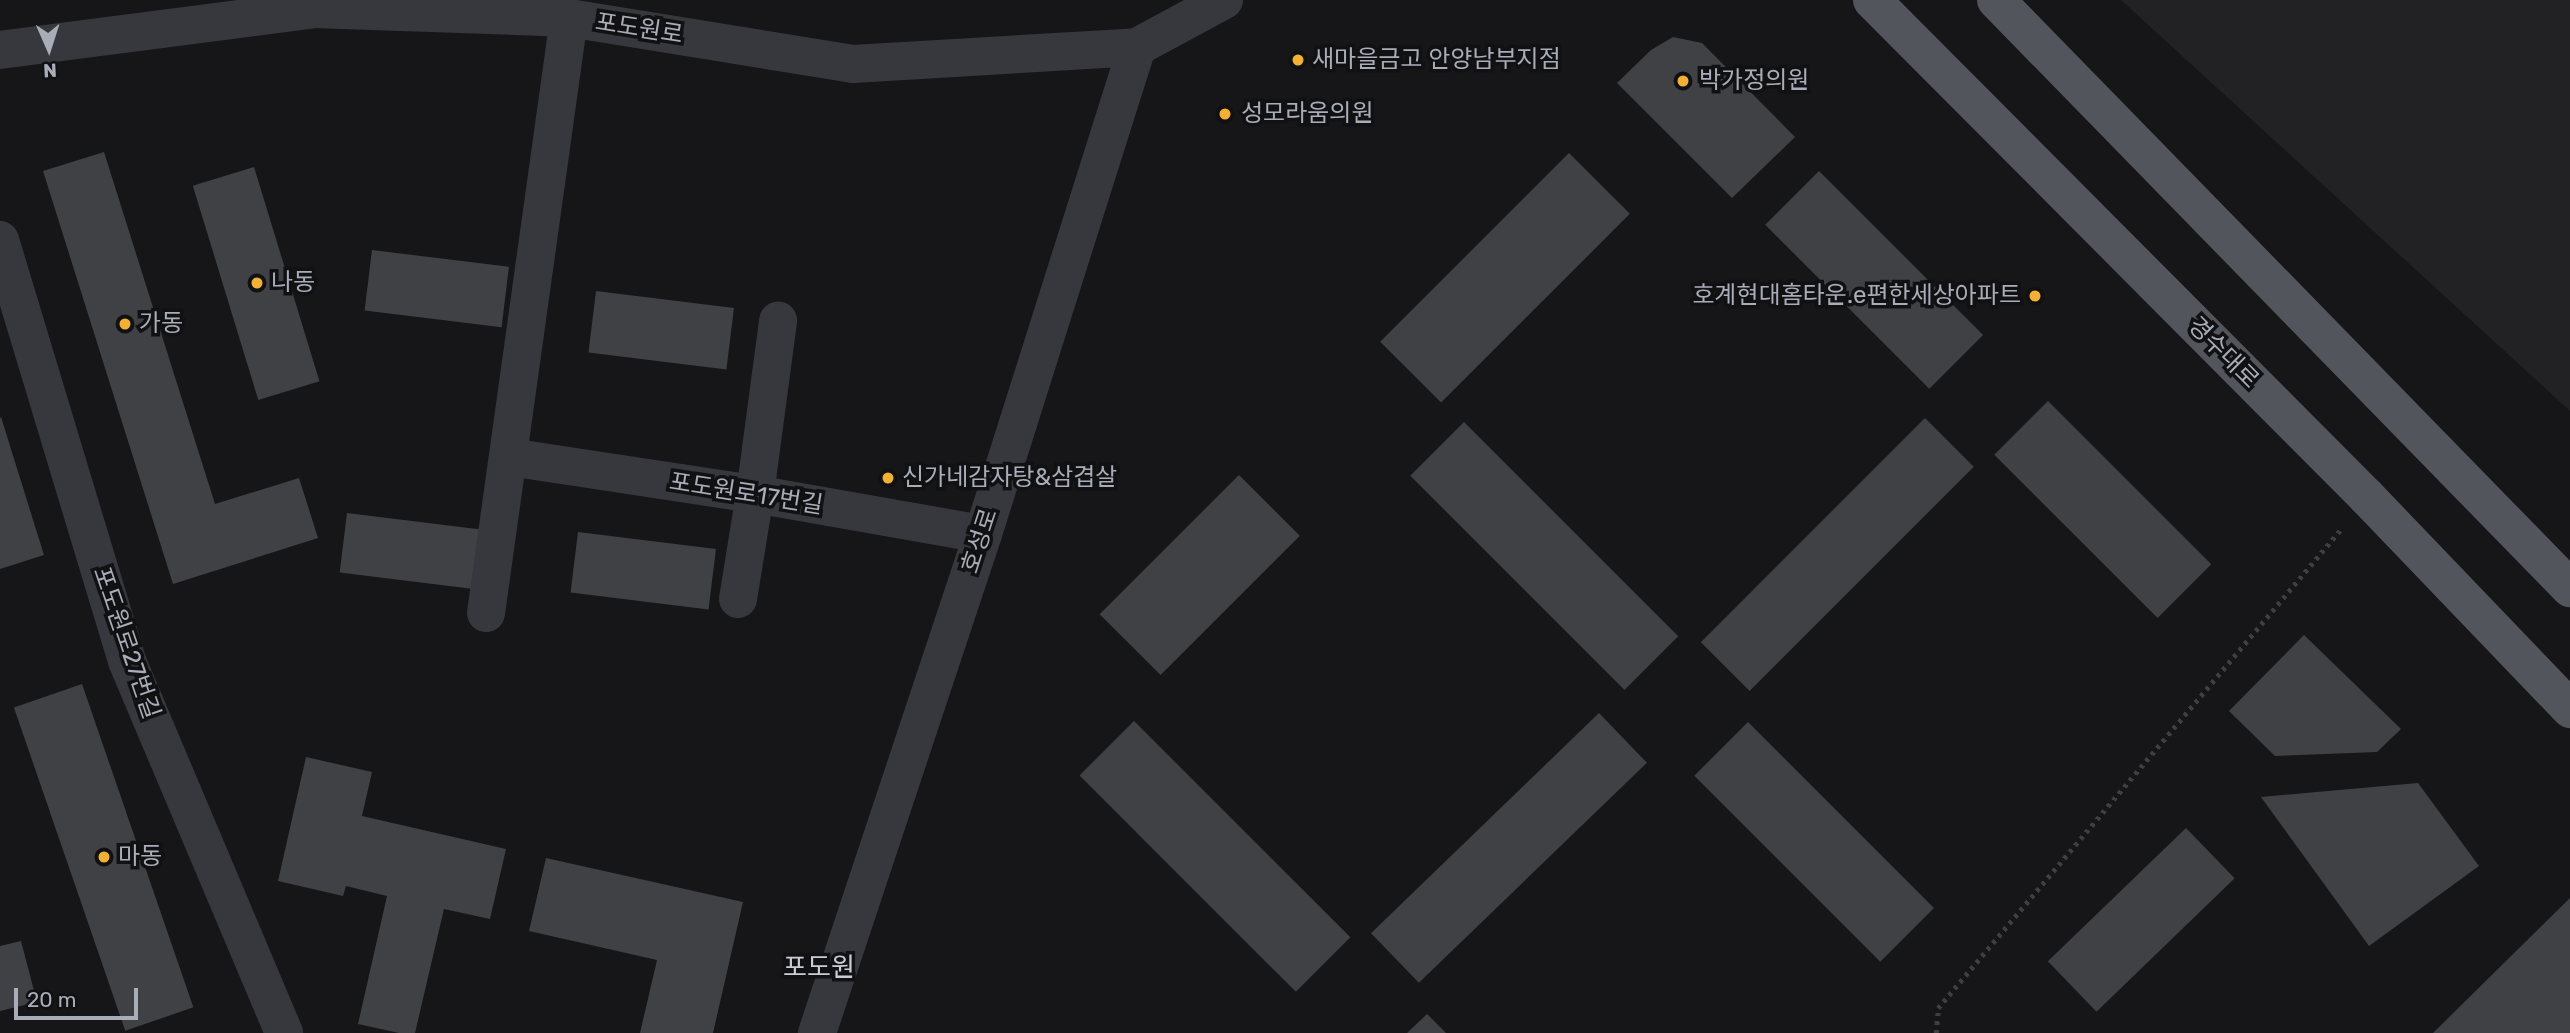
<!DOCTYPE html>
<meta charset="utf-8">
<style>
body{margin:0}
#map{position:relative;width:2570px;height:1033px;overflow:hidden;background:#161618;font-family:Rubik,"Noto Sans KR",sans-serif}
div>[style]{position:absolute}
.built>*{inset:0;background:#222225}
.building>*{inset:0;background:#404145;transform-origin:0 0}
.path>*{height:4.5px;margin-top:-2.25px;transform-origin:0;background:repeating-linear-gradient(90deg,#3d3f44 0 3.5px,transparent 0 8.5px)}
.minor>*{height:38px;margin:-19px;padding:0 19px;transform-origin:19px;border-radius:19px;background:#37383d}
.major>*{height:38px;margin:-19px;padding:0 19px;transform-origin:19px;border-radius:19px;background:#53555c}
.dots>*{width:19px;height:19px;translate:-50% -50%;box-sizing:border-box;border:4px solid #111113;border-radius:50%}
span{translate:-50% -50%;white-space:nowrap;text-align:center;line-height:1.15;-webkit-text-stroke:7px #111113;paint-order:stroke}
.street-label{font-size:24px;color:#a8adb8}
.poi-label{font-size:24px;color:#a8adb8}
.left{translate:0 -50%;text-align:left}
.right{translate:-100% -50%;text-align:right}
.neighbourhood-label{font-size:26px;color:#c9ccd4}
.north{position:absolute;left:14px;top:14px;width:70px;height:70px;-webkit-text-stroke:5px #111113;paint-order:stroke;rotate:177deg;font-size:19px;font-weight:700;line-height:28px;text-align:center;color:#a8adb8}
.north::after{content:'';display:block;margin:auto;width:24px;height:32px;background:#a8adb8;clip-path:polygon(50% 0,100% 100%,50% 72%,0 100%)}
.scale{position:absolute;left:14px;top:988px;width:124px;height:32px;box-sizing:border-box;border:4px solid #a8adb8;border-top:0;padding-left:9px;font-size:21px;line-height:24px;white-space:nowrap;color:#a8adb8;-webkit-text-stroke:5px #111113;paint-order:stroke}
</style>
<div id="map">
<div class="built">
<i style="clip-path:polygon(2121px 0,2570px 0,2570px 411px)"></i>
</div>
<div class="building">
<i style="clip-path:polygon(1673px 37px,1702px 43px,1795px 137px,1732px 198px,1617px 83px,1651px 50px)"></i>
<i style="clip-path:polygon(104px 152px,215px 504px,299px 478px,318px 538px,173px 584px,43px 171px)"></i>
<i style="left:1569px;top:153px;width:86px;height:267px;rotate:45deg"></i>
<i style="left:254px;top:167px;width:224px;height:64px;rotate:73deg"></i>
<i style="left:1819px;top:171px;width:232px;height:76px;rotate:45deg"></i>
<i style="left:372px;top:250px;width:138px;height:61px;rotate:7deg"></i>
<i style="left:596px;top:291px;width:139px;height:62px;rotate:7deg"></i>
<i style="left:2048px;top:401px;width:231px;height:76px;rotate:45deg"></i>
<i style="clip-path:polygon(1px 417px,44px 555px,0 569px,0 418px)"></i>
<i style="left:1925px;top:418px;width:69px;height:317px;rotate:45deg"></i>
<i style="left:1464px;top:422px;width:303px;height:76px;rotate:45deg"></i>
<i style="left:1239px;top:475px;width:86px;height:197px;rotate:45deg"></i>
<i style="left:347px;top:513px;width:139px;height:60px;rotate:7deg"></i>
<i style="left:578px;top:532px;width:139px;height:61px;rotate:7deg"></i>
<i style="clip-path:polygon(2304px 635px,2401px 729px,2377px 752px,2275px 756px,2229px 711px)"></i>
<i style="left:82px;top:684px;width:342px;height:72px;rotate:71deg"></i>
<i style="left:1599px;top:713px;width:69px;height:317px;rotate:46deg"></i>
<i style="left:1134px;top:721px;width:306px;height:77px;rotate:45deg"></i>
<i style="left:1748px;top:722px;width:263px;height:76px;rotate:45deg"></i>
<i style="clip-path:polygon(306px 757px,372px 772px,362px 816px,506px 849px,490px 919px,444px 909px,415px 1033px,399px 1033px,358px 1024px,387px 896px,346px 886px,343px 896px,278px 881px)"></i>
<i style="clip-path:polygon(2418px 783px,2479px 866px,2369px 946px,2261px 797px)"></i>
<i style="left:2186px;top:828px;width:70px;height:192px;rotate:46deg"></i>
<i style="clip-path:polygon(546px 858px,743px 902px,713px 1033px,640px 1033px,657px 960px,529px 931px)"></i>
<i style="clip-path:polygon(2570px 898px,2570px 1033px,2433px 1033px)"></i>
<i style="clip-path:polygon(21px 941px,37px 1002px,0 1011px,0 946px)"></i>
<i style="clip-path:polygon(1427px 1014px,1446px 1033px,1407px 1033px)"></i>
</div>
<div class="path">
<i style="left:1936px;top:1033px;width:25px;rotate:-85deg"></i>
<i style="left:1938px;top:1008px;width:627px;rotate:-49.91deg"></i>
</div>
<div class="minor">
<i style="left:0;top:50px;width:317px;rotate:-7.4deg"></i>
<i style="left:314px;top:9px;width:255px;rotate:2deg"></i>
<i style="left:569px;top:18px;width:288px;rotate:9.2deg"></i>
<i style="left:853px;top:64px;width:285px;rotate:-3.4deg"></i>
<i style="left:1137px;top:47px;width:99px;rotate:-28.4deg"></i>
<i style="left:0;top:240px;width:440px;rotate:73.2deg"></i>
<i style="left:127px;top:661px;width:404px;rotate:67.1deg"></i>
<i style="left:509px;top:457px;width:249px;rotate:8.6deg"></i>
<i style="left:755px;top:494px;width:231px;rotate:10deg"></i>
<i style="left:738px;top:599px;width:106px;rotate:-80.8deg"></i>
<i style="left:755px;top:494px;width:175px;rotate:-82.4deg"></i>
<i style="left:486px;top:613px;width:601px;rotate:-82.06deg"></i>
<i style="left:817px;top:1033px;width:526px;rotate:-71.6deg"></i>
<i style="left:983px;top:534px;width:511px;rotate:-72.45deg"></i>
</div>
<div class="major">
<i style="left:1872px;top:0;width:701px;rotate:45.12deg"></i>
<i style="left:2367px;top:497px;width:294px;rotate:46.2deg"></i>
<i style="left:1996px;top:0;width:822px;rotate:45.69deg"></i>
</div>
<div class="dots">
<i style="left:1298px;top:60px;background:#f2b134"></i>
<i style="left:1683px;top:81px;background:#f2b134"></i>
<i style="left:1225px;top:114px;background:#f2b134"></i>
<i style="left:257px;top:283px;background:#f2b134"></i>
<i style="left:2035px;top:296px;background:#f2b134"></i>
<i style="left:125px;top:324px;background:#f2b134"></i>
<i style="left:888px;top:478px;background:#f2b134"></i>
<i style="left:104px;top:857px;background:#f2b134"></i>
</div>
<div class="street-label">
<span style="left:639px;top:29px;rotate:9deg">포도원로</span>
<span style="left:2223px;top:353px;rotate:45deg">경수대로</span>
<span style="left:746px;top:494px;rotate:9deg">포도원로17번길</span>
<span style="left:980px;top:541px;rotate:-72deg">호성로</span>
<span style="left:126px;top:643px;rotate:71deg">포도원로27번길</span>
</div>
<div class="poi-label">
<span class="left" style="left:1312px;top:60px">새마을금고 안양남부지점</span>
<span class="left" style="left:1699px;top:81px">박가정의원</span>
<span class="left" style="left:1241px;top:114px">성모라움의원</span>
<span class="left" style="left:271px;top:283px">나동</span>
<span class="right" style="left:2021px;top:296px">호계현대홈타운.e편한세상아파트</span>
<span class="left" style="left:139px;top:324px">가동</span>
<span class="left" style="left:902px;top:478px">신가네감자탕&amp;삼겹살</span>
<span class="left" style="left:118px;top:857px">마동</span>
</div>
<div class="neighbourhood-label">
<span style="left:819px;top:968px">포도원</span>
</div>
<div class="north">N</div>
<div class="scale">20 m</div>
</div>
